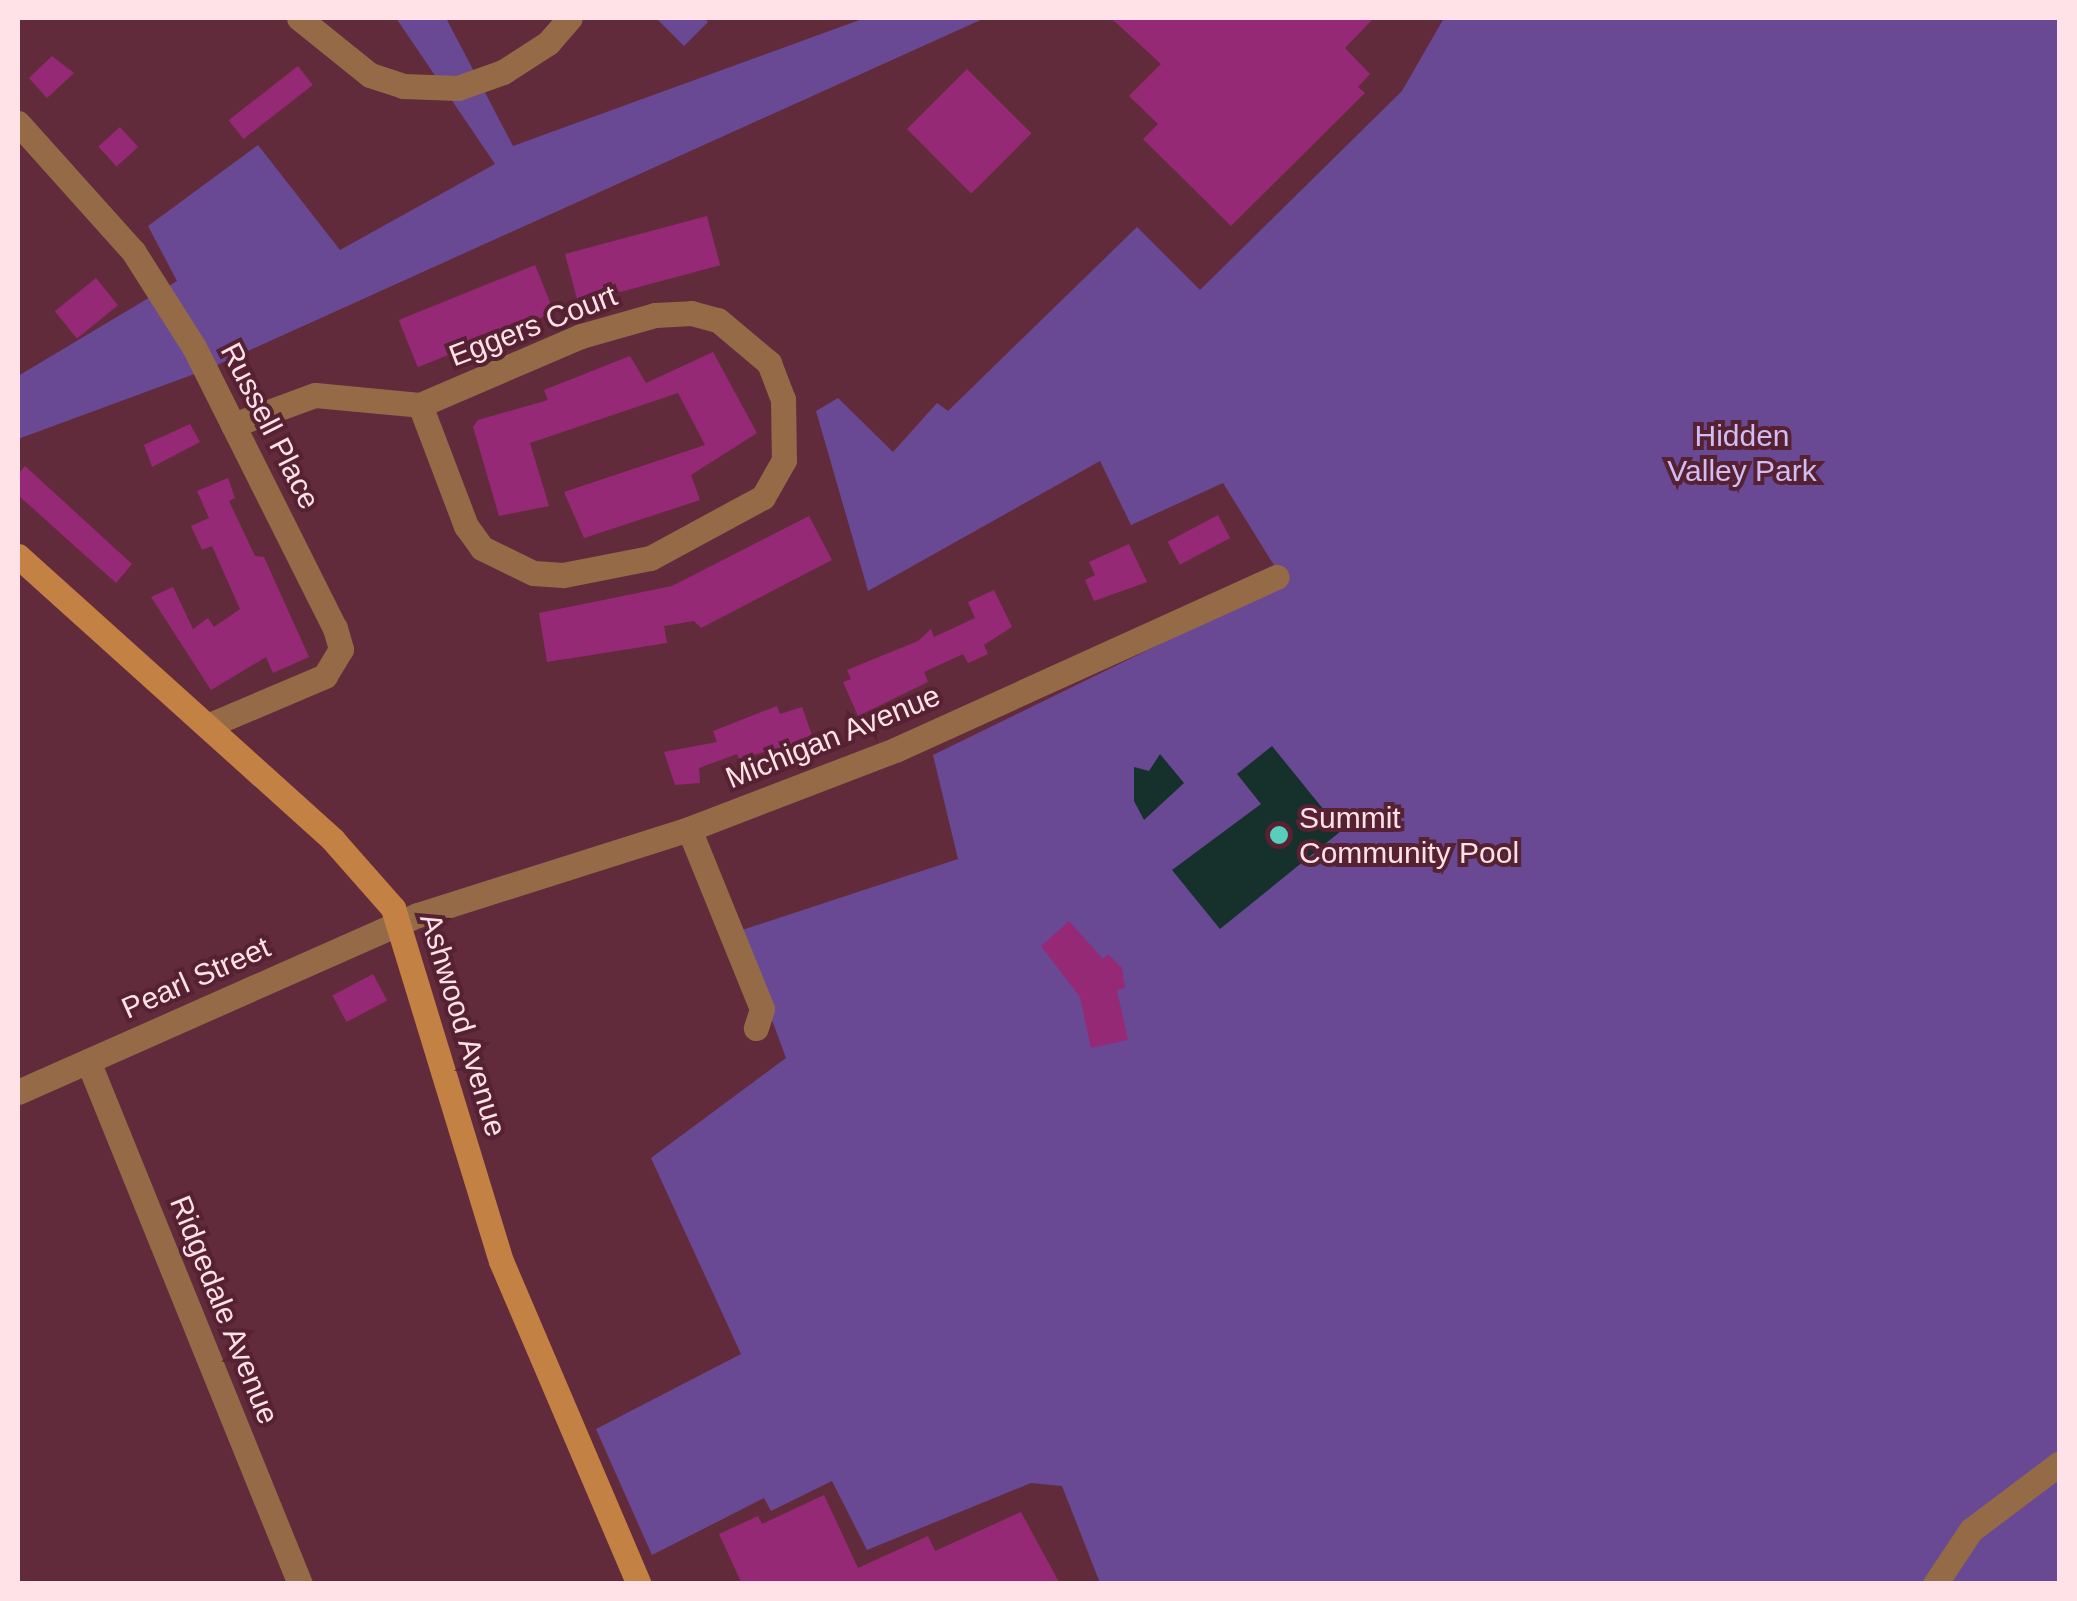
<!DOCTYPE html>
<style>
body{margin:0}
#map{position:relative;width:2077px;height:1601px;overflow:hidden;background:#622b3c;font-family:Arial,sans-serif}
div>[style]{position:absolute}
.green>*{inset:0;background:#694994}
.water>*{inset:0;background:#16302b}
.building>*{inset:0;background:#962976;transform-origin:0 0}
.street>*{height:25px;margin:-12.5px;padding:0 12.5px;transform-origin:12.5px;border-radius:12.5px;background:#946b46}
.secondary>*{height:25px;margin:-12.5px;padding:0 12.5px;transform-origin:12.5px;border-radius:12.5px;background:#c38143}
.dots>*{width:28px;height:28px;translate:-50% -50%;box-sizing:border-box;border:5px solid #562132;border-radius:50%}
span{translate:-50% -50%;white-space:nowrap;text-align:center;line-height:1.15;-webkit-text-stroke:8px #562132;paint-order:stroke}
.street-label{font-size:30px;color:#fee2e8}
.park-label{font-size:30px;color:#d1bdf3}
.poi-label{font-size:30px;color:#fee2e8}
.left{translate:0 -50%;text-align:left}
.frame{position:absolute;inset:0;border:20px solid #fee2e8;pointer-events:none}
</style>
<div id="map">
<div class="green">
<i style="clip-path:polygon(396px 18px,446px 18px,513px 146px,865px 18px,985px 18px,208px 369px,18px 439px,18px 376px,177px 281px,148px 226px,258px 145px,340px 250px,495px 164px)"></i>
<i style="clip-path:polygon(656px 18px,704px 18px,708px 22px,684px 46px)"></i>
<i style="clip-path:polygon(1444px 18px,2059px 18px,2059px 1583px,1100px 1583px,1062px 1486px,1031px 1483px,867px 1550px,832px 1481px,771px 1511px,764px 1498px,652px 1555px,596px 1429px,741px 1354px,651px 1158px,786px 1058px,739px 931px,958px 859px,933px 755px,1285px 583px,1223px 483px,1131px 525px,1100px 461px,868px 591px,816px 411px,838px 398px,893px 452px,937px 403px,948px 411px,1137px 227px,1200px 290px,1402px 91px)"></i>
</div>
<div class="water">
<i style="clip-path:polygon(1272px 746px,1341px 831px,1220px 929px,1172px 870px,1261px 804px,1237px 774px)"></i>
<i style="clip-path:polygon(1160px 754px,1184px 783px,1144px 820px,1134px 801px,1134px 767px,1149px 771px)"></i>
</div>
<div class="building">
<i style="clip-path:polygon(1111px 18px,1374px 18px,1345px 48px,1370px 74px,1358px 87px,1365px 93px,1231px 226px,1143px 139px,1158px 124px,1129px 96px,1161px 64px)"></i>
<i style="clip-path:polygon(52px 56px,74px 73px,47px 98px,29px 78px)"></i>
<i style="left:298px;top:66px;width:24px;height:88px;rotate:52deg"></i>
<i style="left:967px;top:69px;width:91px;height:85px;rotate:45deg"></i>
<i style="left:120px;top:127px;width:27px;height:29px;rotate:48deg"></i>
<i style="left:707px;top:216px;width:51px;height:147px;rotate:75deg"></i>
<i style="left:535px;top:265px;width:51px;height:147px;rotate:68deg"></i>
<i style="left:96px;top:278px;width:35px;height:53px;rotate:51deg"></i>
<i style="clip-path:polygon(713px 352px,757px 433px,691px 475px,700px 500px,584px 538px,564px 492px,705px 445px,678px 393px,530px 443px,549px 506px,499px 516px,473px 427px,478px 420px,548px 400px,544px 390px,630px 356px,646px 383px)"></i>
<i style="clip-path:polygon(190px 424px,200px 442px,152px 467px,144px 445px)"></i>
<i style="clip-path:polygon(25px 466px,132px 564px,116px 583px,18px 495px,18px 474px)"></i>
<i style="clip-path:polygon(228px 478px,235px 498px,229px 501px,255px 556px,264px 557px,309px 657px,273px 673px,266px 657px,211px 690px,151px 597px,173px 587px,193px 629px,208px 618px,214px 627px,240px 609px,212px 546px,202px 550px,191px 526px,209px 518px,197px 491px)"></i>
<i style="left:1218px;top:515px;width:26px;height:57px;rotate:62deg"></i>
<i style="clip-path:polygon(809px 516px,832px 560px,701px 628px,694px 621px,664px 626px,667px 643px,547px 662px,539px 613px,672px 586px)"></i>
<i style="clip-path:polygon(1129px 544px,1147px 582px,1094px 601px,1085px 580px,1095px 575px,1089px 562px)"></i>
<i style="clip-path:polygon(994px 590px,1012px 627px,984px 645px,988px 654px,968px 663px,963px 654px,924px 672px,928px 682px,858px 716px,843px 682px,851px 679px,847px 670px,918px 641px,931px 629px,934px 637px,975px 618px,968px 602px)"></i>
<i style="clip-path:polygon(777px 706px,780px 714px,802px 707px,813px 738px,739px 759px,737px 754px,699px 768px,700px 783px,675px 785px,664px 752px,717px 742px,713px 731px)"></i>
<i style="clip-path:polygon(1069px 921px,1103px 959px,1108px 954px,1122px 968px,1125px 988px,1117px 990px,1128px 1040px,1091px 1048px,1080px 997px,1041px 946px)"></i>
<i style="left:373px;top:974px;width:30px;height:46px;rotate:62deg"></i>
<i style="clip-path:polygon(824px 1495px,858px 1568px,928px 1536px,935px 1551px,1021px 1512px,1060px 1584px,742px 1584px,719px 1534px,758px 1516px,762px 1524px)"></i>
</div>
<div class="street">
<i style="left:299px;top:18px;width:91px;rotate:38.8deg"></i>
<i style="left:370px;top:75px;width:35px;rotate:18deg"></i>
<i style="left:403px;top:86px;width:55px;rotate:2.1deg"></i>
<i style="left:458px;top:88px;width:48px;rotate:-19.6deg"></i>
<i style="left:503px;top:72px;width:54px;rotate:-32.8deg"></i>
<i style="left:548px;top:43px;width:33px;rotate:-49deg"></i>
<i style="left:18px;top:123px;width:172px;rotate:48.1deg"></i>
<i style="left:133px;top:251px;width:114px;rotate:57.6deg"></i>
<i style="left:194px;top:347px;width:314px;rotate:63.4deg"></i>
<i style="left:335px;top:628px;width:22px;rotate:74deg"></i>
<i style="left:341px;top:649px;width:31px;rotate:121deg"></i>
<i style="left:325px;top:676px;width:128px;rotate:157deg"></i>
<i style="left:233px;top:425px;width:87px;rotate:-20.1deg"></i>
<i style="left:315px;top:395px;width:105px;rotate:5.4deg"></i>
<i style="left:420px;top:405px;width:175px;rotate:-23.2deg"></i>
<i style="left:581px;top:336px;width:77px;rotate:-15.8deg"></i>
<i style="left:655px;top:315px;width:36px;rotate:-3deg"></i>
<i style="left:691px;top:313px;width:28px;rotate:15deg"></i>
<i style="left:718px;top:320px;width:67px;rotate:40.1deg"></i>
<i style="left:769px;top:363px;width:39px;rotate:69deg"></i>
<i style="left:783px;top:399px;width:61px;rotate:89.1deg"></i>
<i style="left:784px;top:460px;width:43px;rotate:119.6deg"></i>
<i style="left:763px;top:497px;width:128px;rotate:151.6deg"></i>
<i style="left:650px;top:558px;width:89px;rotate:168.9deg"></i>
<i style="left:563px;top:575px;width:30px;rotate:-176deg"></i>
<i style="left:533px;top:573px;width:57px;rotate:-153.9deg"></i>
<i style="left:482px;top:548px;width:27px;rotate:-126deg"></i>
<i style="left:466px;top:526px;width:129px;rotate:-110.8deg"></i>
<i style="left:689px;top:829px;width:194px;rotate:67.9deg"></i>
<i style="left:762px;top:1009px;width:20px;rotate:108deg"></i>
<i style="left:88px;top:1061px;width:564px;rotate:67.93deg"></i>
<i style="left:18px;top:1092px;width:437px;rotate:-23.9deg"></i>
<i style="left:418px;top:915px;width:284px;rotate:-17.6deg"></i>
<i style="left:689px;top:829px;width:221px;rotate:-21deg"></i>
<i style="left:895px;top:750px;width:419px;rotate:-24.4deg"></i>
<i style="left:1935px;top:1584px;width:65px;rotate:-56.3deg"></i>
<i style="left:1971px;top:1530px;width:111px;rotate:-37deg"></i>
</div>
<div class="secondary">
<i style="left:18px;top:556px;width:424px;rotate:42deg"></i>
<i style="left:333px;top:840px;width:91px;rotate:48.6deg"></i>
<i style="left:393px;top:908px;width:369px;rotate:73deg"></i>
<i style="left:501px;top:1261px;width:351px;rotate:66.9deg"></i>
</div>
<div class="dots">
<i style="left:1279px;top:835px;background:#5acebc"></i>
</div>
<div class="street-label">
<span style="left:533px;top:326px;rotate:-21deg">Eggers Court</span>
<span style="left:270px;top:426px;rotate:63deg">Russell Place</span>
<span style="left:833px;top:737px;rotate:-22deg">Michigan Avenue</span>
<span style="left:196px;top:978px;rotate:-24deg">Pearl Street</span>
<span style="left:463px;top:1025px;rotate:73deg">Ashwood Avenue</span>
<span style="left:224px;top:1310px;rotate:68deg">Ridgedale Avenue</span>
</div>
<div class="park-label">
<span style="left:1742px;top:453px">Hidden<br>Valley Park</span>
</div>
<div class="poi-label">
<span class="left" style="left:1299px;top:835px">Summit<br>Community Pool</span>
</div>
<div class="frame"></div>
</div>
